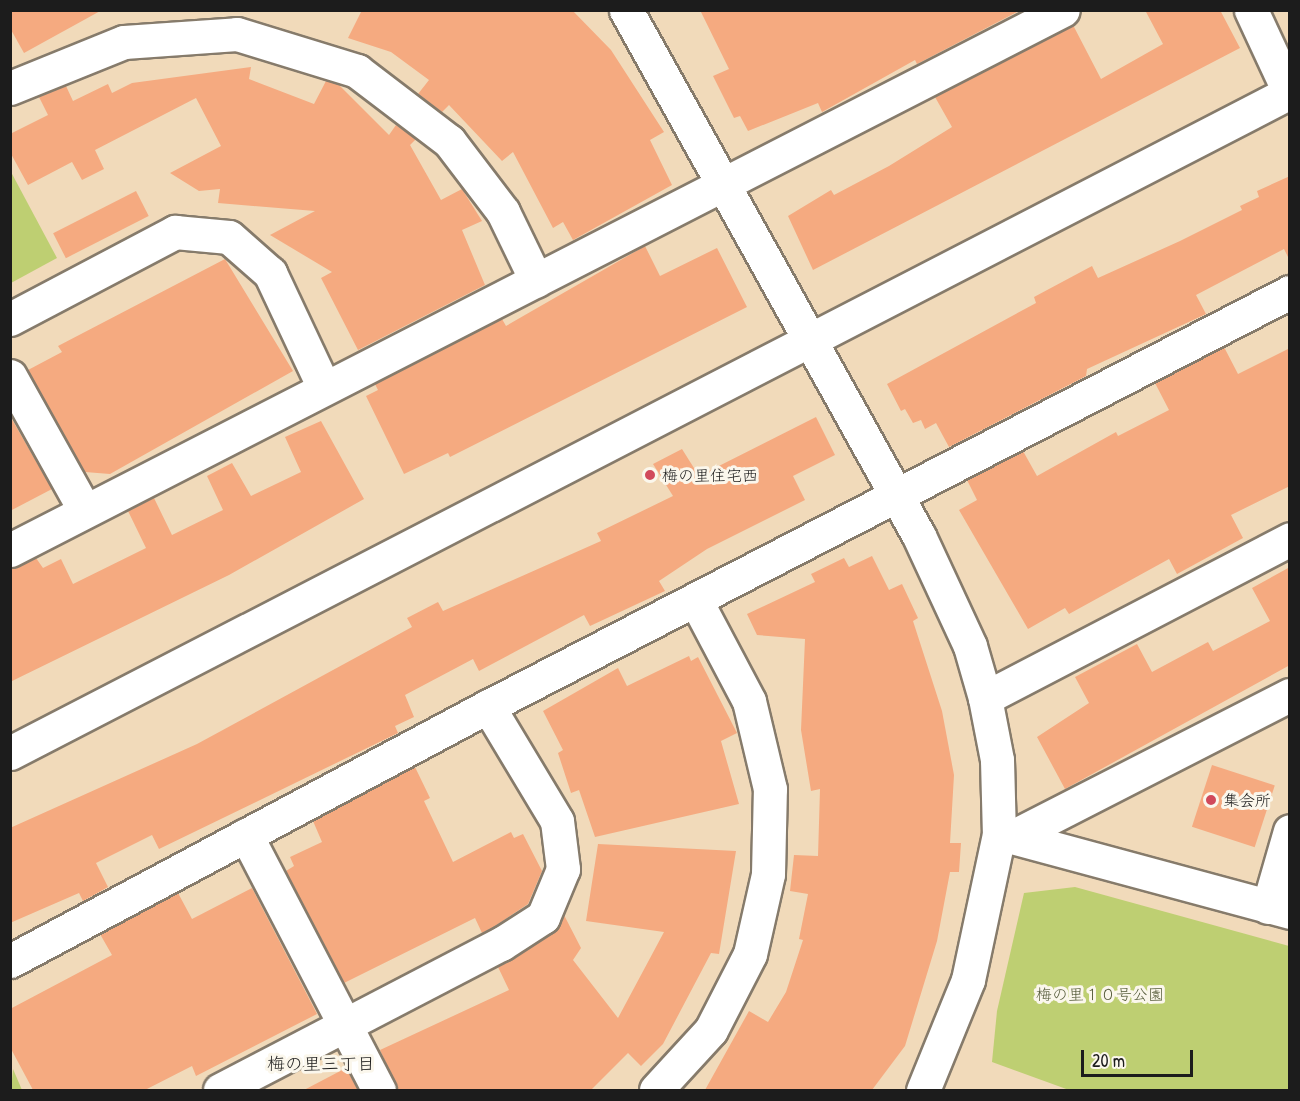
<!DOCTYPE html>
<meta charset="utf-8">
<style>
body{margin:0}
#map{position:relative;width:1300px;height:1101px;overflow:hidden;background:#f1daba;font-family:"Patrick Hand","Klee One",sans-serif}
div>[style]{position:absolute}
.green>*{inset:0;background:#becf72}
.building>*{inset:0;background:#f5aa80;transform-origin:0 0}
.roads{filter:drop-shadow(2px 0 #867b6b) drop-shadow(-2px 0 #867b6b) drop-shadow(0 2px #867b6b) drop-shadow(0 -2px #867b6b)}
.minor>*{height:33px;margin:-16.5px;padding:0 16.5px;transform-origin:16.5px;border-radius:16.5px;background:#fff}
.dots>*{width:16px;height:16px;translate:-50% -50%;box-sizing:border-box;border:3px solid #fbf7ec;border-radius:50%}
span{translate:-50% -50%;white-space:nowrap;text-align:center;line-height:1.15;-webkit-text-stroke:6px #fbf7ec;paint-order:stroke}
.poi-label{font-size:16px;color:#1c1c1c}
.left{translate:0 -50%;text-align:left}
.park-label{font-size:16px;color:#555b3a}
.neighbourhood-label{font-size:18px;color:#1c1c1c}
.frame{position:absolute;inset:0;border:12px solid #1c1c1c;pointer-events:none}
.scale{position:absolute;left:1081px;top:1050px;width:112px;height:27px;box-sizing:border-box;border:3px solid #1c1c1c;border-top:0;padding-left:8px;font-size:18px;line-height:21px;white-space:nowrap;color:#1c1c1c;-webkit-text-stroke:4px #fbf7ec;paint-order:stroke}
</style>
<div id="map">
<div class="green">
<i style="clip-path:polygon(11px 172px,57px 258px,11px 283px,10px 283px)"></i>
<i style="clip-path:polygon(1075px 887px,1289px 946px,1289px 1090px,1069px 1090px,992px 1062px,997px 1011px,1024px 893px)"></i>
<i style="clip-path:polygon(13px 1069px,22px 1090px,11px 1090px)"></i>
</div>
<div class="building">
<i style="clip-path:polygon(10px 10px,102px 10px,24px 53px,10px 28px)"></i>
<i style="clip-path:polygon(362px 10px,572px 10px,611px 50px,664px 132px,650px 140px,672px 185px,573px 240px,563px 222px,553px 228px,513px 152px,502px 161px,449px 105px,442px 112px,418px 94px,429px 80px,391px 52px,348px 38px)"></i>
<i style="clip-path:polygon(700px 10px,1021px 10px,917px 64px,915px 60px,822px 112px,818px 103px,748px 131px,740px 116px,734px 118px,713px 76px,729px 69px)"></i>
<i style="clip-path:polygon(1145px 10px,1220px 10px,1240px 48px,813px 270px,788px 216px,831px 190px,834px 195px,889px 166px,952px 127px,935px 97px,1073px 25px,1101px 79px,1163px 44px)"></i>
<i style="clip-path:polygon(251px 67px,249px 79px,314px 104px,326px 81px,339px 85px,389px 135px,396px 125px,416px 139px,410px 145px,441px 200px,462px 189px,482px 221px,462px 230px,485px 285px,358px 350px,321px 278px,332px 272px,270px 235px,315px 211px,218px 203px,220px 189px,199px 191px,170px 173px,221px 146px,196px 98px,95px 150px,104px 169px,82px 180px,72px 162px,28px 185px,10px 152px,10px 134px,48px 115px,39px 97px,66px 86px,73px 101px,108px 84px,112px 93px,132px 83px)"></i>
<i style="clip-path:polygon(1290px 176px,1290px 261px,1284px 249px,1196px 295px,1206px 314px,1087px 369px,1086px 376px,949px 447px,936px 423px,925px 429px,921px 420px,913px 423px,905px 409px,901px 411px,887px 384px,1036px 303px,1034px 297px,1092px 266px,1098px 278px,1180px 241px,1242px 210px,1240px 206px,1259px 197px,1257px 191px)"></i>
<i style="left:136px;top:191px;width:28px;height:93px;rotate:63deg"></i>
<i style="clip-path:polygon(645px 246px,660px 276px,717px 248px,747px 307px,450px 457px,448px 453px,404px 474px,366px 396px,378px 390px,375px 384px,502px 319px,506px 326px)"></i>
<i style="clip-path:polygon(225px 259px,293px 371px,110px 474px,85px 472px,28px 370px,62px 352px,58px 346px)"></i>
<i style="clip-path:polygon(1224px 347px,1238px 374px,1290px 348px,1290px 486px,1231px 515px,1243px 538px,1177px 574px,1169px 559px,1069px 614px,1065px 608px,1028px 629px,959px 510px,977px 500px,967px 480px,1023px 451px,1037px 476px,1116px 432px,1118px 436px,1169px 410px,1155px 383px)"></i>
<i style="clip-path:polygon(10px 416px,52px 489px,10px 511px)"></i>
<i style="clip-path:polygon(816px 417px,835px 455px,793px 476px,805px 500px,707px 549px,659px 581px,665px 591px,590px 626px,584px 615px,479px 671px,473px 659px,405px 695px,414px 717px,395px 726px,398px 733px,159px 849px,152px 835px,96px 863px,108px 887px,83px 901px,79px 893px,10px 923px,10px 828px,197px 744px,412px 627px,407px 618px,438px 602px,443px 611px,601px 541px,597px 533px,673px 496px,653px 464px,682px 449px,699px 476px)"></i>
<i style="clip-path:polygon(321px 421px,364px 499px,229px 575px,10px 682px,10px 568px,36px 558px,43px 568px,61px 559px,73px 584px,146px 548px,128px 511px,154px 498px,172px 535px,223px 510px,207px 476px,232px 463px,251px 496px,301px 472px,285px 437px)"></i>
<i style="clip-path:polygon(872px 556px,889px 590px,902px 584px,918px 618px,913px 621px,942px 711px,954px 775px,950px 843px,961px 843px,959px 872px,950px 872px,937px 941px,905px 1046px,872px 1090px,705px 1090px,749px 1011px,768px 1022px,786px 992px,803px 940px,799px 939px,808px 894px,790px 891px,794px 855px,818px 856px,820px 789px,811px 791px,801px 730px,805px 639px,757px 635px,747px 614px,815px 582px,811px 574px,844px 558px,849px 567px)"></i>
<i style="clip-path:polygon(1290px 567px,1290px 665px,1065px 789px,1037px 737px,1089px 703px,1075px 677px,1137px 644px,1152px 672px,1208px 642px,1213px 651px,1270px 621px,1252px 588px)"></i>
<i style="clip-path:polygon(689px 656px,691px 661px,698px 657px,737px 733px,721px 741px,739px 804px,595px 837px,579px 790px,571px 793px,558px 753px,563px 750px,543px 711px,618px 668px,627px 686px)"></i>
<i style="left:1212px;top:765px;width:66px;height:65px;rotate:18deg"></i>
<i style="clip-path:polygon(415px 767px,430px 798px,424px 801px,453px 862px,511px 832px,514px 838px,523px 834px,542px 871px,528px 904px,492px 928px,482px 933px,475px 918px,344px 983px,286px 871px,294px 866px,290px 857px,322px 842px,313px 821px)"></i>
<i style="clip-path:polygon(598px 844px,736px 851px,719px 954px,711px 953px,663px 1044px,641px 1066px,628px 1053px,591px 1090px,398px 1090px,380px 1050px,509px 990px,498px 967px,553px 933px,564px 915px,581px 948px,573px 960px,618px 1018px,664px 932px,586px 921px)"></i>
<i style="clip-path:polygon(252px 888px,317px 1014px,196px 1076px,192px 1066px,145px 1090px,33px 1090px,10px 1047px,10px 1009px,112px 955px,100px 934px,178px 893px,192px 919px)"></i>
<i style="clip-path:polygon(346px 1068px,358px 1090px,304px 1090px)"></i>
</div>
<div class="roads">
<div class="minor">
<i style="left:626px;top:10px;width:602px;rotate:60.88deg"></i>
<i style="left:919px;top:536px;width:121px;rotate:65.1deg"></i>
<i style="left:970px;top:646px;width:54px;rotate:73.9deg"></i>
<i style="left:985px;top:698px;width:63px;rotate:79deg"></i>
<i style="left:997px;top:760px;width:74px;rotate:88.5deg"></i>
<i style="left:999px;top:834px;width:149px;rotate:102deg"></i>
<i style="left:968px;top:980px;width:119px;rotate:112.2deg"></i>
<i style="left:1251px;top:10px;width:90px;rotate:65.1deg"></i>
<i style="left:10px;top:88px;width:123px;rotate:-22deg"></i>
<i style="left:124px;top:42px;width:113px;rotate:-4deg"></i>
<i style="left:237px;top:34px;width:126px;rotate:17.1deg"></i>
<i style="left:357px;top:71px;width:116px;rotate:37.3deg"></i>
<i style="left:449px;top:141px;width:89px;rotate:52.7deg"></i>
<i style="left:503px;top:212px;width:76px;rotate:64.1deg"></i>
<i style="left:10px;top:319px;width:187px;rotate:-27.8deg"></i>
<i style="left:175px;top:232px;width:54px;rotate:5.3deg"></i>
<i style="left:229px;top:237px;width:55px;rotate:41.3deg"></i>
<i style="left:270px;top:273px;width:127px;rotate:64.8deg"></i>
<i style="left:10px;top:376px;width:154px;rotate:60.9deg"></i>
<i style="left:10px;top:550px;width:1183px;rotate:-27.15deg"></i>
<i style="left:985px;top:698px;width:344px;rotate:-27.5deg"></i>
<i style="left:10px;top:753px;width:1441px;rotate:-27.31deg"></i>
<i style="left:1001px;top:834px;width:299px;rotate:15.1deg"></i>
<i style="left:246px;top:835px;width:288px;rotate:62.5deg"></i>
<i style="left:1012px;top:837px;width:312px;rotate:-27.1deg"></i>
<i style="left:1268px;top:907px;width:79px;rotate:-73.9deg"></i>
<i style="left:10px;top:961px;width:536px;rotate:-28.05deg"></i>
<i style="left:483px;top:709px;width:908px;rotate:-27.33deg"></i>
<i style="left:220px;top:1090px;width:317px;rotate:-27.5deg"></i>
<i style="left:501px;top:944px;width:50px;rotate:-32.7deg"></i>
<i style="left:543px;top:917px;width:52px;rotate:-67.4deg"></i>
<i style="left:563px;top:869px;width:48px;rotate:-97.1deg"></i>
<i style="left:557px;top:821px;width:134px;rotate:-121deg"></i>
<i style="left:656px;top:1090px;width:81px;rotate:-47.5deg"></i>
<i style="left:711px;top:1030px;width:85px;rotate:-62.8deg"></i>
<i style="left:750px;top:954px;width:82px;rotate:-77.3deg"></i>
<i style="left:768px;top:874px;width:85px;rotate:-88.7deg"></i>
<i style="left:770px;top:789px;width:90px;rotate:-103.4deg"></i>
<i style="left:749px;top:701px;width:115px;rotate:-117.9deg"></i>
</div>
</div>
<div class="dots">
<i style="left:650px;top:475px;background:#d1495b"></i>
<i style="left:1211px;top:800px;background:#d1495b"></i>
</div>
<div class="poi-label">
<span class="left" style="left:662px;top:475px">梅の里住宅西</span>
<span class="left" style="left:1223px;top:800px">集会所</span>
</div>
<div class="park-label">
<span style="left:1100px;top:994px">梅の里１０号公園</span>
</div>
<div class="neighbourhood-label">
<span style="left:321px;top:1064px">梅の里三丁目</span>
</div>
<div class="frame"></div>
<div class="scale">20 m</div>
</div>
